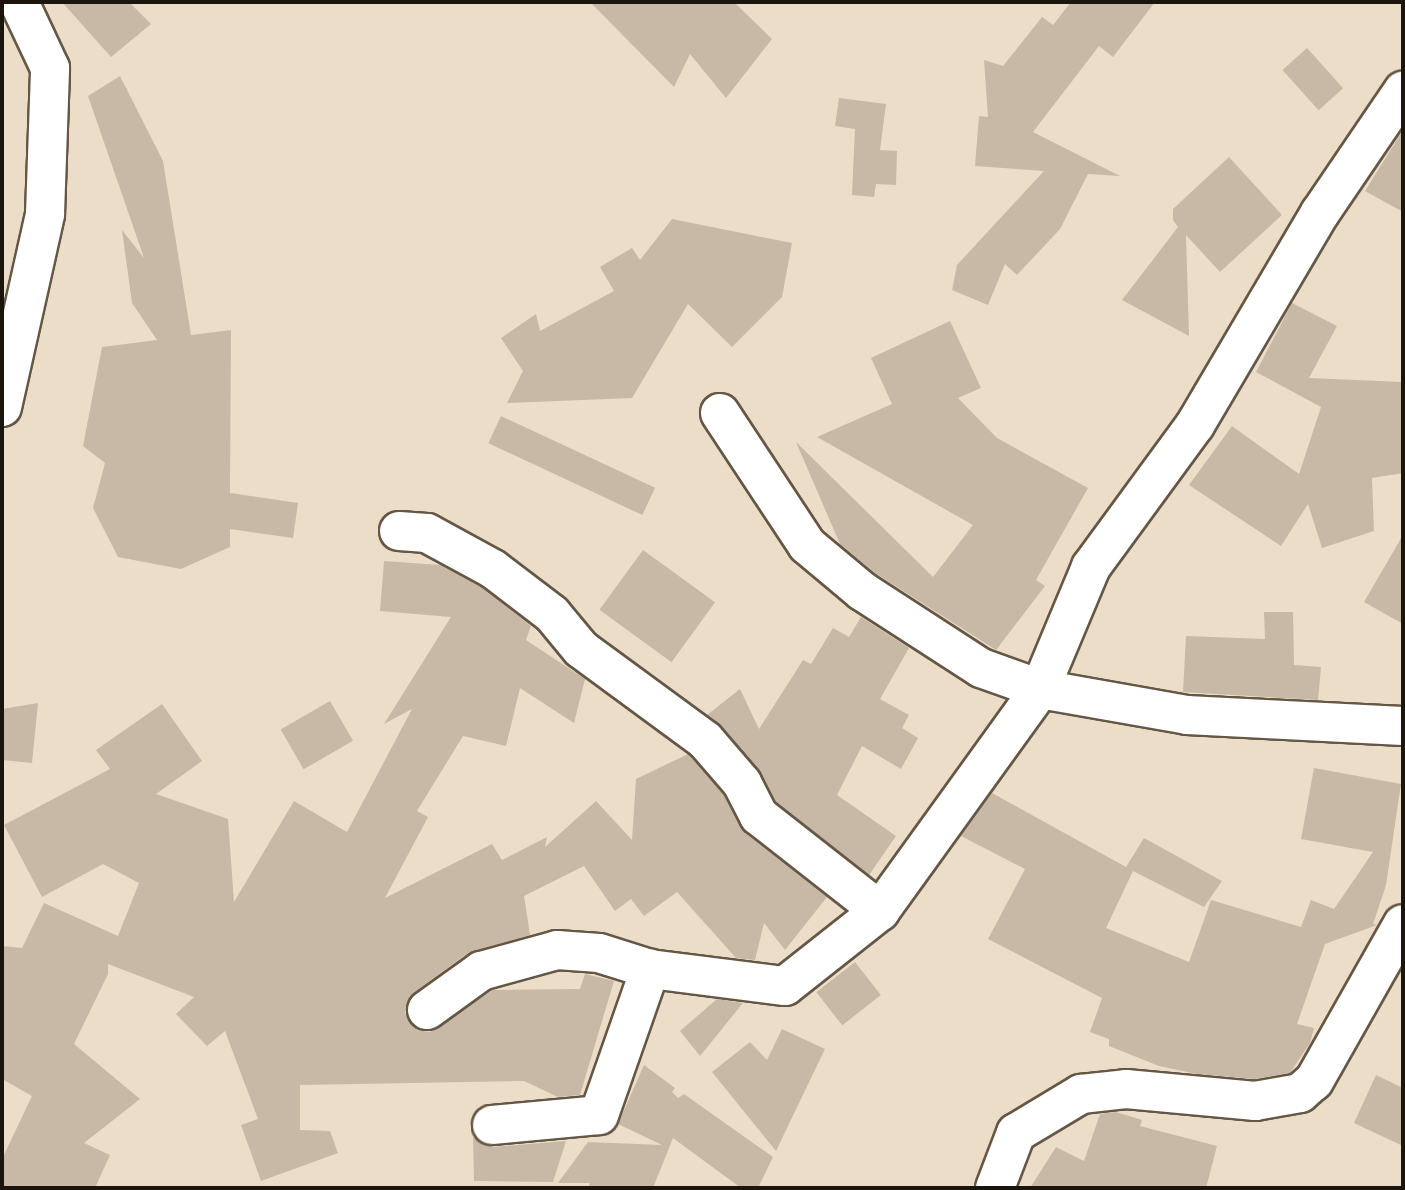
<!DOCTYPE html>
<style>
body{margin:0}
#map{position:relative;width:1405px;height:1190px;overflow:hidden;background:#ecddc8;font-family:"Titillium Web",sans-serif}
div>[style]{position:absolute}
.building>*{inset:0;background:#c7b9a5;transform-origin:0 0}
.roads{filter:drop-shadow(2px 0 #645745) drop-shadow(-2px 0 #645745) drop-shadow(0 2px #645745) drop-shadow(0 -2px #645745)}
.minor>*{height:38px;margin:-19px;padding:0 19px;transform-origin:19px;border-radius:19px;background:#fff}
span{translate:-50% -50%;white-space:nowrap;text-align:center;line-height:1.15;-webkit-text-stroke:7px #f9ebd5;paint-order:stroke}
.frame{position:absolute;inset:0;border:4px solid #1a150d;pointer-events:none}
</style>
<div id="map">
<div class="building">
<i style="clip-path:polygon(62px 2px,129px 2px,151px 24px,111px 57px)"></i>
<i style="clip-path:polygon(590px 2px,734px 2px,772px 39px,726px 98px,690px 54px,674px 87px)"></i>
<i style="clip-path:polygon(1071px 2px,1155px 2px,1113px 57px,1099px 46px,1033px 132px,1120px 176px,1088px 174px,1060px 229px,1017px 275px,1005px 264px,988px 305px,952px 290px,957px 265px,1044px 171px,975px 166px,979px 116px,988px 117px,984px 60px,1003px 66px,1042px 17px,1053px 25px)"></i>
<i style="left:1307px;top:48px;width:54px;height:33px;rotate:48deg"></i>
<i style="clip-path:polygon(120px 76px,163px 161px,191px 335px,231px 330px,230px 493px,298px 503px,293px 538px,230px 529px,230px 547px,181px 569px,118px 557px,93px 508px,105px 463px,83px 446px,102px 347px,157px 340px,132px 303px,122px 230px,144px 258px,88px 96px)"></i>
<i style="clip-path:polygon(839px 98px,886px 104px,880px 150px,897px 151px,896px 185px,876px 184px,874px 197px,852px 195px,855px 129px,835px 126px)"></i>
<i style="clip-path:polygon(1403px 130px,1403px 212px,1365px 191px)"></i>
<i style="clip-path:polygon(1229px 157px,1282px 215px,1220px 272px,1186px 235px,1189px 336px,1122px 300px,1178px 227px,1173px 220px,1173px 209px)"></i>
<i style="clip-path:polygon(672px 219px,792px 243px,782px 297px,732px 347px,688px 304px,632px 398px,507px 403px,523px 371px,501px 338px,536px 314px,540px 331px,614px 291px,600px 267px,632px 248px,640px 260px)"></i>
<i style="clip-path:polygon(1292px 303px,1337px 326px,1309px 378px,1403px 382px,1403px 473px,1372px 478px,1374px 531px,1322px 548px,1308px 504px,1281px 546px,1189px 485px,1232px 426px,1299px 474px,1321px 407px,1256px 372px)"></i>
<i style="clip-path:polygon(950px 321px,981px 388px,958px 398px,997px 438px,1088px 488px,1036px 580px,1045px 586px,996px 650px,875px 573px,840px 544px,796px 442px,933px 577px,973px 525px,817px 437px,892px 404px,871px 358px)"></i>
<i style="left:501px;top:416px;width:170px;height:30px;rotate:25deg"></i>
<i style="clip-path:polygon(1403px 535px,1403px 624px,1364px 602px)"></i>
<i style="left:643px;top:550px;width:89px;height:74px;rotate:36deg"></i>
<i style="clip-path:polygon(384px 561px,440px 565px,481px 587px,531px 626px,526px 640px,585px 679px,574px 723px,520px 688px,506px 746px,463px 736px,417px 811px,428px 817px,385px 898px,492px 844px,502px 860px,547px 837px,545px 847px,596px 801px,632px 840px,636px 779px,688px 754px,724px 795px,745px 833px,827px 897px,785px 950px,764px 923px,755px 960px,736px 958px,677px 892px,644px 916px,631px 899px,615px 911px,584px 866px,524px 896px,530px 935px,468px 953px,414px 992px,405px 1013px,417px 1030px,430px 1032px,493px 990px,580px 989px,585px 974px,614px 981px,580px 1095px,558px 1097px,524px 1081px,300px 1085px,300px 1130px,330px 1131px,338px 1153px,261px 1181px,241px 1125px,258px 1119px,225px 1031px,207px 1046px,176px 1014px,194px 997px,108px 964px,108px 974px,74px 1044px,140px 1099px,84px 1143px,110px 1155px,95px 1188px,2px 1188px,2px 1159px,32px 1096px,2px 1079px,2px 946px,22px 948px,44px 903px,118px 936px,139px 883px,103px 864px,42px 897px,4px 825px,110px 769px,96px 750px,162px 704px,202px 761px,156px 794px,228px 819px,234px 902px,294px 801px,347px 832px,412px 709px,384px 724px,451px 617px,380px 611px)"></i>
<i style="clip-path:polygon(1264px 612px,1293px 612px,1294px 665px,1321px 667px,1318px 700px,1183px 692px,1186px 636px,1265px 639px)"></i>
<i style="clip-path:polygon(861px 617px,909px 648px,880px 699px,909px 715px,902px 728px,918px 738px,901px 769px,862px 746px,837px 795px,896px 836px,869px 875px,776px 802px,759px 769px,707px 715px,740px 689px,759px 729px,803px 660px,811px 664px,833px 628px,849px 637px)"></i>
<i style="left:330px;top:701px;width:46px;height:57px;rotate:60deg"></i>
<i style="clip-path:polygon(38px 703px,32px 763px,2px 760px,2px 709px)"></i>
<i style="clip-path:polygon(1314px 768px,1401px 784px,1386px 885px,1373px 924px,1377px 925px,1325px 944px,1297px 1024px,1314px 1028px,1310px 1043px,1290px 1073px,1254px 1079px,1197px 1074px,1159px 1066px,1109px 1046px,1109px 1039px,1090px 1032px,1102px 998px,988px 939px,1025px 869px,961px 836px,992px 793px,1126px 867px,1144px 838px,1222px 881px,1204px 907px,1133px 871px,1106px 928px,1189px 962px,1211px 900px,1301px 927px,1311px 900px,1334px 909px,1373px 852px,1301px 839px)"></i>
<i style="left:855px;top:962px;width:42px;height:49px;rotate:52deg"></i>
<i style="clip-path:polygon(717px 999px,743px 1003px,700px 1056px,680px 1031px)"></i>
<i style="clip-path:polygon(782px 1029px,825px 1049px,776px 1151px,712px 1072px,750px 1042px,767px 1060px)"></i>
<i style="clip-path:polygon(644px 1065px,675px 1088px,672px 1092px,678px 1098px,684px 1094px,773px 1157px,758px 1188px,741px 1188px,673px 1138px,653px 1188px,588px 1188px,590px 1183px,558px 1183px,588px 1142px,662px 1145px,618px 1124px)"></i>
<i style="clip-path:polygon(1376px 1075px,1403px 1088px,1403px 1146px,1354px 1123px)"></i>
<i style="clip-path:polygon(1116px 1112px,1142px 1120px,1140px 1126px,1217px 1146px,1206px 1188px,1030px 1188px,1056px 1147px,1084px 1161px,1100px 1114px)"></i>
<i style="clip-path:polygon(473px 1137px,493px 1147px,566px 1141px,553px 1182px,474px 1181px)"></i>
</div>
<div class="roads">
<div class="minor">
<i style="left:2px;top:407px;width:198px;rotate:-77.4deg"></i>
<i style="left:45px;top:214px;width:146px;rotate:-88deg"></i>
<i style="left:50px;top:68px;width:73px;rotate:-115.2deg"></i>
<i style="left:720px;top:413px;width:158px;rotate:56.6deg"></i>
<i style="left:807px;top:545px;width:72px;rotate:39.9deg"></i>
<i style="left:862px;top:591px;width:142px;rotate:32.9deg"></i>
<i style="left:981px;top:668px;width:63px;rotate:19.6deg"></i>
<i style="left:1040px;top:689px;width:149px;rotate:10deg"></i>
<i style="left:1187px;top:715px;width:216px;rotate:2.9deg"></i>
<i style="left:399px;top:531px;width:28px;rotate:4deg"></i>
<i style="left:427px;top:533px;width:75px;rotate:28.6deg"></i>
<i style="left:493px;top:569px;width:74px;rotate:37.3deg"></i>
<i style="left:552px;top:614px;width:45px;rotate:50.4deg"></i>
<i style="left:581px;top:649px;width:154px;rotate:36.3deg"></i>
<i style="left:705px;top:740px;width:57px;rotate:49.3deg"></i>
<i style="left:742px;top:783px;width:37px;rotate:63deg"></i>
<i style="left:759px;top:816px;width:154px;rotate:38.1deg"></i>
<i style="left:427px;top:1010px;width:67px;rotate:-35.8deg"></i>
<i style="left:481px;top:971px;width:79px;rotate:-15.4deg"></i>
<i style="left:557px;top:950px;width:42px;rotate:4.1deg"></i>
<i style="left:599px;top:953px;width:53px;rotate:17.4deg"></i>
<i style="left:492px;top:1125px;width:107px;rotate:-5.3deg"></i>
<i style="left:599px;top:1115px;width:155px;rotate:-70.7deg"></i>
<i style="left:650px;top:969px;width:136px;rotate:7.2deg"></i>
<i style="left:785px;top:986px;width:121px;rotate:-38.3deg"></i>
<i style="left:880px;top:911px;width:274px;rotate:-54.2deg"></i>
<i style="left:1040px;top:689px;width:132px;rotate:-67.3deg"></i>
<i style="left:1091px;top:567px;width:176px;rotate:-53.8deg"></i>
<i style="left:1195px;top:425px;width:246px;rotate:-59.5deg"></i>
<i style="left:1320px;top:213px;width:148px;rotate:-55.8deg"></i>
<i style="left:995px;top:1188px;width:59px;rotate:-69.1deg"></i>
<i style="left:1016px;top:1133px;width:76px;rotate:-31deg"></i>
<i style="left:1081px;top:1094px;width:45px;rotate:-6.3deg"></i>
<i style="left:1126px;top:1089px;width:130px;rotate:5.3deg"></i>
<i style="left:1255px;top:1101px;width:46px;rotate:-10.1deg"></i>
<i style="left:1300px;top:1093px;width:18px;rotate:-41deg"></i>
<i style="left:1314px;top:1081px;width:180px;rotate:-60.5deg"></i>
</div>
</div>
<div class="frame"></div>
</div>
